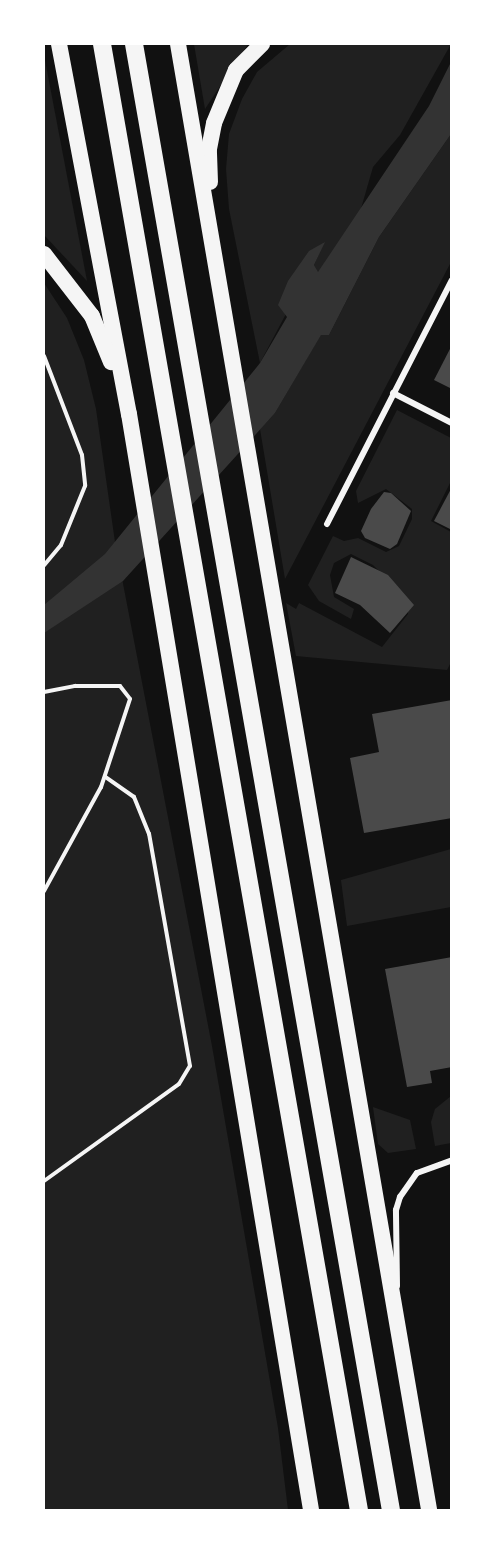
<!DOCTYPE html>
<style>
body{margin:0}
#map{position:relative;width:495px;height:1554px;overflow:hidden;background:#111;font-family:"DejaVu Sans",sans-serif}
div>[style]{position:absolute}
.green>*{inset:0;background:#202020}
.water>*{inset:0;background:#333}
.building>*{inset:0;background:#4a4a4a}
.path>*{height:4px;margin:-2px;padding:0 2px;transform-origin:2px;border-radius:2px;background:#f5f5f5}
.minor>*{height:6px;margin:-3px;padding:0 3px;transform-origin:3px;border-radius:3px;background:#f5f5f5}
.trunk>*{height:16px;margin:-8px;padding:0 8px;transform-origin:8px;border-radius:8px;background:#f5f5f5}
.motorway>*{height:18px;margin:-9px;padding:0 9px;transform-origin:9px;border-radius:9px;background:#f5f5f5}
span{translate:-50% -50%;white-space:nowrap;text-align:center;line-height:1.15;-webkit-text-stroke:6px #fff;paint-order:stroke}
.frame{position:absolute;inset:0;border:45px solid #fff;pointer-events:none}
</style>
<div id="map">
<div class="green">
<i style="clip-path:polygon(194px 44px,248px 44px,205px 109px)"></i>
<i style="clip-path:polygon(290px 44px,451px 44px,400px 135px,373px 167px,360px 212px,318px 273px,314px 265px,324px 242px,260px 363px,229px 209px,226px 169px,229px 134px,242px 99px,257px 72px)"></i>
<i style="clip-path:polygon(44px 55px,87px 281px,44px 235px)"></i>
<i style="clip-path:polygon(451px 134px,451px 262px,285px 579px,260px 429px,275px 413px,321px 334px,329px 335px,379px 237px)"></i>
<i style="clip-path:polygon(44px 283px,67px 318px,84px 360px,96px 409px,115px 542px,212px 1046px,278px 1428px,288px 1510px,44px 1510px)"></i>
<i style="clip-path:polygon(397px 410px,451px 438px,451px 481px,431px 521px,451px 532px,452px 660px,447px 670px,296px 656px,286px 603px,296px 609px,299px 603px,382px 647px,408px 614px,408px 600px,373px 565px,351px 554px,334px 563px,330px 575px,334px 597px,354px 609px,351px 619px,319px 601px,308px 585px,333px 536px,344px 541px,358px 538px,386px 552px,399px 546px,412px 519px,412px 509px,386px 489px,358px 503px,356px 491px)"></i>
<i style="clip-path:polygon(451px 849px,451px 907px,347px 926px,341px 880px)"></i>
<i style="clip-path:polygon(451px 1096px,451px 1143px,435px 1146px,431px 1122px,435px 1109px)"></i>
<i style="clip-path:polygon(373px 1107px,410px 1120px,416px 1149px,388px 1153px,378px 1144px)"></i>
</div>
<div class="water">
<i style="clip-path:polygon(451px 62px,451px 134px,379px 237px,329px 335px,321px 335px,275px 413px,123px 581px,44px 633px,44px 605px,105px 554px,260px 363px,287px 317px,278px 305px,288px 281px,309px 251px,325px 242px,314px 265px,318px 272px,429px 106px)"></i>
</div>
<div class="building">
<i style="clip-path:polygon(452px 345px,452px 389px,434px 380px)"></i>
<i style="clip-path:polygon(452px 487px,452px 530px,434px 521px)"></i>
<i style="clip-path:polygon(384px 492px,391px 493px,411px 511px,397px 544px,390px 549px,365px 538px,361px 531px,371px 509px)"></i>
<i style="clip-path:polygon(351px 557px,388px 575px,414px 605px,390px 633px,360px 605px,335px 593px)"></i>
<i style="clip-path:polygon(452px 700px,452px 818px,364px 833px,350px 758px,379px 752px,372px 714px)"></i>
<i style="clip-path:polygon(452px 957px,452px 1067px,430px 1071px,432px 1083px,407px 1087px,385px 969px)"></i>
</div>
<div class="path">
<i style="left:44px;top:356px;width:106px;rotate:69deg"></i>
<i style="left:82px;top:455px;width:31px;rotate:84deg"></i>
<i style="left:85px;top:486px;width:64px;rotate:112.1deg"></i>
<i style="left:61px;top:545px;width:26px;rotate:130deg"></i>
<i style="left:44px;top:692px;width:32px;rotate:-11deg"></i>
<i style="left:75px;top:686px;width:45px"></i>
<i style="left:120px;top:686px;width:16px;rotate:52deg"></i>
<i style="left:130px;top:699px;width:93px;rotate:108.2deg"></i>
<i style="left:101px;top:787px;width:119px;rotate:118.7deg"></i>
<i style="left:44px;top:1181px;width:166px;rotate:-35.7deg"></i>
<i style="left:179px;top:1084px;width:21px;rotate:-59deg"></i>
<i style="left:190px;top:1066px;width:236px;rotate:-100deg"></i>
<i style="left:149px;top:834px;width:40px;rotate:-112deg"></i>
<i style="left:134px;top:797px;width:35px;rotate:-145deg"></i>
</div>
<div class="minor">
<i style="left:393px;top:393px;width:66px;rotate:27deg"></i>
<i style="left:327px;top:524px;width:274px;rotate:-62.9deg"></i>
<i style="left:397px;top:1286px;width:76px;rotate:-90.8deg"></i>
<i style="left:396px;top:1210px;width:14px;rotate:-73deg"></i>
<i style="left:400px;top:1197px;width:29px;rotate:-55deg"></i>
<i style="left:417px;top:1173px;width:37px;rotate:-20deg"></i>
</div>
<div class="trunk">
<i style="left:59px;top:44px;width:377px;rotate:79.3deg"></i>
<i style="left:129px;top:414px;width:1111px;rotate:80.57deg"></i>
<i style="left:178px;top:44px;width:1487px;rotate:80.28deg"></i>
<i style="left:210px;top:182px;width:33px;rotate:-92deg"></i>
<i style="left:209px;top:149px;width:26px;rotate:-79deg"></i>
<i style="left:214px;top:123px;width:57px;rotate:-67.5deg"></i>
<i style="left:236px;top:70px;width:37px;rotate:-45deg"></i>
<i style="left:44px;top:254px;width:78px;rotate:52.3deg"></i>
<i style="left:92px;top:316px;width:50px;rotate:67.6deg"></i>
</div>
<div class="motorway">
<i style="left:102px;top:44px;width:1488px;rotate:80.06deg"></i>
<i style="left:134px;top:44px;width:1488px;rotate:80.06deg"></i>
</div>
<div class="frame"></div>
</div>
